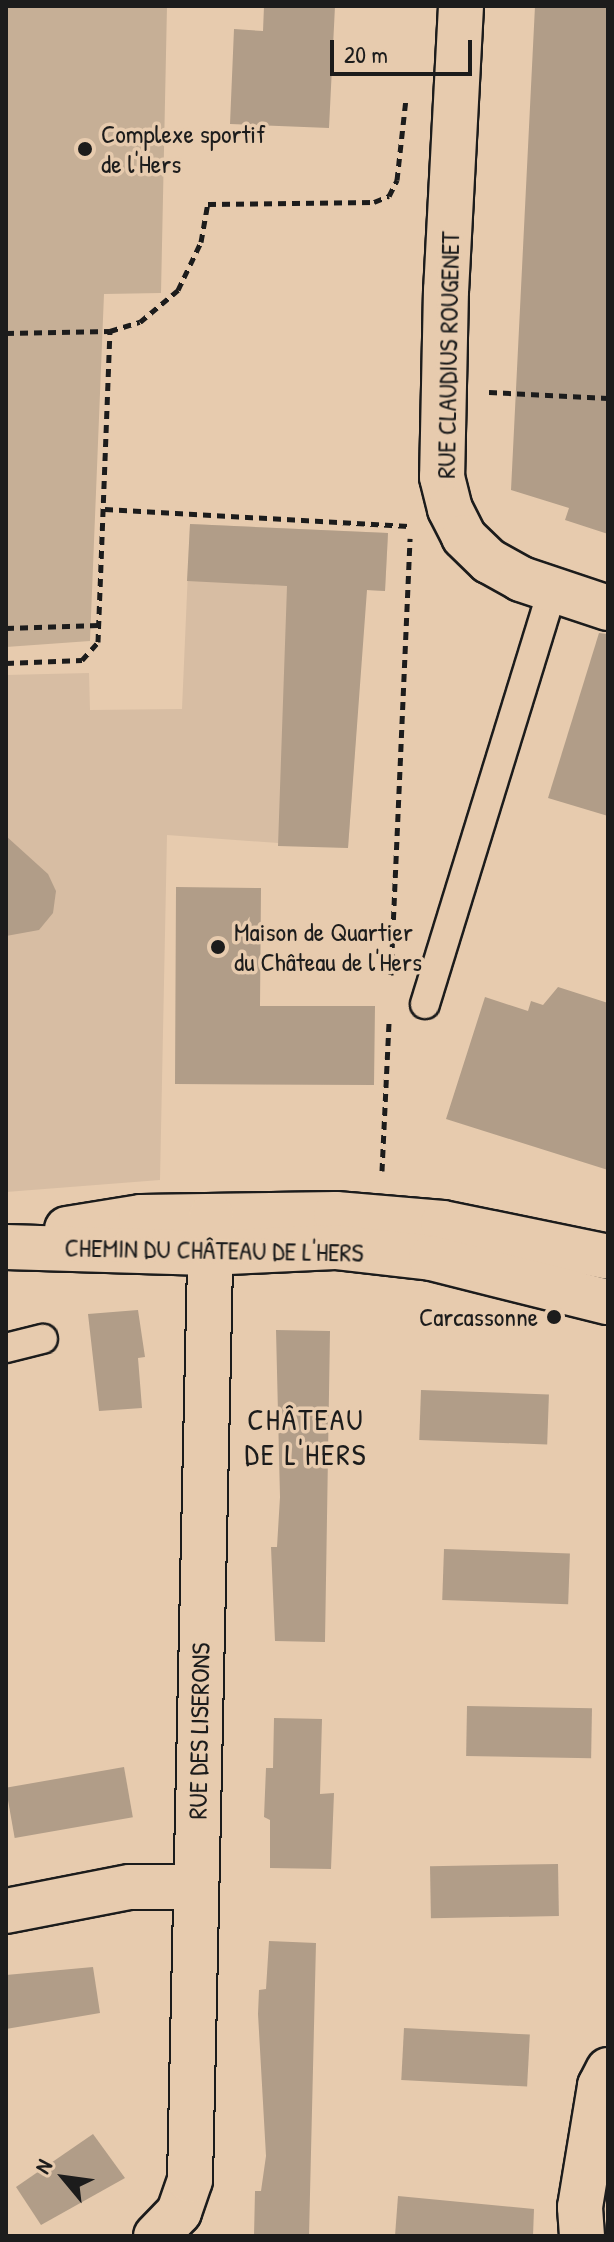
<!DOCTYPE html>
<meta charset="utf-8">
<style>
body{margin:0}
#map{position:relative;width:614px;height:2242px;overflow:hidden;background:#e7cbae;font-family:"Patrick Hand",sans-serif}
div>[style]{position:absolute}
.built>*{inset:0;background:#d7bda3}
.green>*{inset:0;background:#c6af96}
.building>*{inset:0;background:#b19d88;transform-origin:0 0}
.path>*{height:5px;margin-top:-2.5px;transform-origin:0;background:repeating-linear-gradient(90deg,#1c1c1c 0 8px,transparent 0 14px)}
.roads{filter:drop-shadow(2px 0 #1c1c1c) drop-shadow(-2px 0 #1c1c1c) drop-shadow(0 2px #1c1c1c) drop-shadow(0 -2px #1c1c1c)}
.service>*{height:28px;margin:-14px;padding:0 14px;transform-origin:14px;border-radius:14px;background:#e7cbae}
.minor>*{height:44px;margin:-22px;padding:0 22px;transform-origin:22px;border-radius:22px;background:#e7cbae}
.dots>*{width:22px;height:22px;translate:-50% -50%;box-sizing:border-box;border:4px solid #e7cbae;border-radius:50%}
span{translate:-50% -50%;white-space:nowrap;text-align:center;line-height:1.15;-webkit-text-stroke:7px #e7cbae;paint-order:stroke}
.poi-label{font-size:26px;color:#1c1c1c}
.left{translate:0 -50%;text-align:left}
.right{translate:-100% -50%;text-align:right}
.street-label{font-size:26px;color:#1c1c1c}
.quarter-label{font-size:30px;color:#1c1c1c;letter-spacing:2px}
.frame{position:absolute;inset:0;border:8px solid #1c1c1c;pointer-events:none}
.north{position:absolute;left:24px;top:2138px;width:80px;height:80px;-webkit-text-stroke:6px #e7cbae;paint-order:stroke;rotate:299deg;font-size:22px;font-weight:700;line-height:32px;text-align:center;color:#1c1c1c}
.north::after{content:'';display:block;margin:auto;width:28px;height:36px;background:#1c1c1c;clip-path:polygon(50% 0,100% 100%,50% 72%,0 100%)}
.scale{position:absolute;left:330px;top:40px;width:142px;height:36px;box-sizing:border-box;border:4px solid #1c1c1c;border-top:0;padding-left:10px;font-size:24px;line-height:28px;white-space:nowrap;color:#1c1c1c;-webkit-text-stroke:6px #e7cbae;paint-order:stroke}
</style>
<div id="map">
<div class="built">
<i style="clip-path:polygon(190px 524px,388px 533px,385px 591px,366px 590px,348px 848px,167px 835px,160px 1180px,6px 1192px,6px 675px,89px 673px,90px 710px,182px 709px)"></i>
</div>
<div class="green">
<i style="clip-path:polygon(6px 6px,167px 6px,161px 293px,104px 294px,90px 641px,6px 647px)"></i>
</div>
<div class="building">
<i style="clip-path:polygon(264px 6px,335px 6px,329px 128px,230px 124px,234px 29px,263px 31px)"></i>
<i style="clip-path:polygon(535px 6px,608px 6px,608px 534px,565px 520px,569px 508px,511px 490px)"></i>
<i style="clip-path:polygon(190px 524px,388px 533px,385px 591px,367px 590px,348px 848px,278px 846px,287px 586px,187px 581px)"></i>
<i style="clip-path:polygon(599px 633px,608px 634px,608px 816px,548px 798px)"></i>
<i style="clip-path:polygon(6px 836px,48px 874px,56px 891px,53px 913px,39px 930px,6px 936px)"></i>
<i style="clip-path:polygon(176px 887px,261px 888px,260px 1006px,375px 1006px,374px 1085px,175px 1084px)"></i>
<i style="clip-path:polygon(558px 987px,608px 1003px,608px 1170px,446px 1119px,485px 997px,528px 1011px,531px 1001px,543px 1005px)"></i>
<i style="clip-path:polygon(138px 1310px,145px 1357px,138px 1358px,142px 1408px,99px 1411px,88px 1314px)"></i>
<i style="clip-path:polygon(276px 1330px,330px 1331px,325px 1642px,275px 1641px,271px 1547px,277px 1547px,280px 1497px)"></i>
<i style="left:421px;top:1390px;width:128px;height:50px;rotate:2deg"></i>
<i style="left:444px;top:1549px;width:126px;height:51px;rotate:2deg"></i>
<i style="left:467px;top:1706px;width:125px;height:50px;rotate:1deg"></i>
<i style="clip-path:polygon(274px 1718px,322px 1719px,320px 1794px,334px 1793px,331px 1869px,270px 1868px,270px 1820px,264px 1817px,266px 1768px,273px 1768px)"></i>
<i style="left:124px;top:1767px;width:51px;height:120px;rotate:80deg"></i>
<i style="left:558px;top:1864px;width:52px;height:128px;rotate:89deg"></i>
<i style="clip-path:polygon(269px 1941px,316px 1943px,309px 2236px,254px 2236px,255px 2191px,261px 2191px,266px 2156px,258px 2014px,259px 1990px,266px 1989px)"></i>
<i style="clip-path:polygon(93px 1967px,100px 2013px,6px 2029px,6px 1975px)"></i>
<i style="left:404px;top:2028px;width:126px;height:52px;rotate:3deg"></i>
<i style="clip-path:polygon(93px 2134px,125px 2178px,41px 2225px,16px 2187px)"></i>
<i style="clip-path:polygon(398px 2196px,534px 2209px,533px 2236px,395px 2236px)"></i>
</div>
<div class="path">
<i style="left:6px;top:333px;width:104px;rotate:-1.1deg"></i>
<i style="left:489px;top:392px;width:119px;rotate:2.9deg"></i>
<i style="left:105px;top:509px;width:304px;rotate:3.2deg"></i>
<i style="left:6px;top:628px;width:93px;rotate:-1.8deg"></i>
<i style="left:6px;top:663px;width:76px;rotate:-2.3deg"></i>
<i style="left:82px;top:660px;width:24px;rotate:-48deg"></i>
<i style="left:98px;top:642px;width:311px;rotate:-87.8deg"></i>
<i style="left:110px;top:331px;width:31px;rotate:-17deg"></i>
<i style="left:140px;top:322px;width:50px;rotate:-40.1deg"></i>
<i style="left:178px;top:290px;width:53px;rotate:-64.4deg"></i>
<i style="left:201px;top:242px;width:39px;rotate:-80deg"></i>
<i style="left:208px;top:204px;width:166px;rotate:-0.7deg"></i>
<i style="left:374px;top:202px;width:16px;rotate:-22deg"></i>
<i style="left:389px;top:196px;width:18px;rotate:-63deg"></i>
<i style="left:397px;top:180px;width:81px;rotate:-83.7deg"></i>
<i style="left:391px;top:975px;width:437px;rotate:-87.5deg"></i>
<i style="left:382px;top:1171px;width:150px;rotate:-87.3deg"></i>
</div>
<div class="roads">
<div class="service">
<i style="left:425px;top:1004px;width:433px;rotate:-72.9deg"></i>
<i style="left:6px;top:1348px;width:38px;rotate:-14deg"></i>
</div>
<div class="minor">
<i style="left:461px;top:6px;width:284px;rotate:93deg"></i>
<i style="left:446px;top:290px;width:187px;rotate:91.2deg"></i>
<i style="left:442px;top:477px;width:33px;rotate:76deg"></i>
<i style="left:450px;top:509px;width:31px;rotate:63deg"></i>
<i style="left:464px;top:537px;width:35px;rotate:44deg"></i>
<i style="left:489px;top:561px;width:37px;rotate:29deg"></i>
<i style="left:521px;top:579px;width:92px;rotate:18.4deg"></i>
<i style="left:67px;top:1229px;width:75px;rotate:-9.2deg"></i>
<i style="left:141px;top:1217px;width:195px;rotate:-0.9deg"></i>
<i style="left:336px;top:1214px;width:107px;rotate:4.8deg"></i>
<i style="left:443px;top:1223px;width:168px;rotate:11.6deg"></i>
<i style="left:6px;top:1247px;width:201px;rotate:1.7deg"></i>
<i style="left:207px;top:1253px;width:128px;rotate:-2.7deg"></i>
<i style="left:335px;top:1247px;width:97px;rotate:6.5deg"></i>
<i style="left:431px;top:1258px;width:182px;rotate:14deg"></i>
<i style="left:6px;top:1911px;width:126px;rotate:-11deg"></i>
<i style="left:130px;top:1887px;width:66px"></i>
<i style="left:156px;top:2236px;width:33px;rotate:-46deg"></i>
<i style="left:179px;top:2212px;width:34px;rotate:-71deg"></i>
<i style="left:190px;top:2180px;width:964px;rotate:-88.75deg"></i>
<i style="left:582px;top:2236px;width:29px;rotate:-94deg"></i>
<i style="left:580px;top:2207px;width:123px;rotate:-80.6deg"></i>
<i style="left:600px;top:2086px;width:18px;rotate:-63deg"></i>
</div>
</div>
<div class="dots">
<i style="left:85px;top:149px;background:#1c1c1c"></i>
<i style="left:218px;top:947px;background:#1c1c1c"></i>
<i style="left:554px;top:1317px;background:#1c1c1c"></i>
</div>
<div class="poi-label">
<span class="left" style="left:101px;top:149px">Complexe sportif<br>de l'Hers</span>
<span class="left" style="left:234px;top:947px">Maison de Quartier<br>du Château de l'Hers</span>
<span class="right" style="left:538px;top:1317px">Carcassonne</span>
</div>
<div class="street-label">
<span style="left:448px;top:355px;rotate:-89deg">RUE CLAUDIUS ROUGENET</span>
<span style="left:214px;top:1250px;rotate:1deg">CHEMIN DU CHÂTEAU DE L'HERS</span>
<span style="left:199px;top:1731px;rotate:-89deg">RUE DES LISERONS</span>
</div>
<div class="quarter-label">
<span style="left:306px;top:1436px">CHÂTEAU<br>DE L'HERS</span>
</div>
<div class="frame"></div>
<div class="north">N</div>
<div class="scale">20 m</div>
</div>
